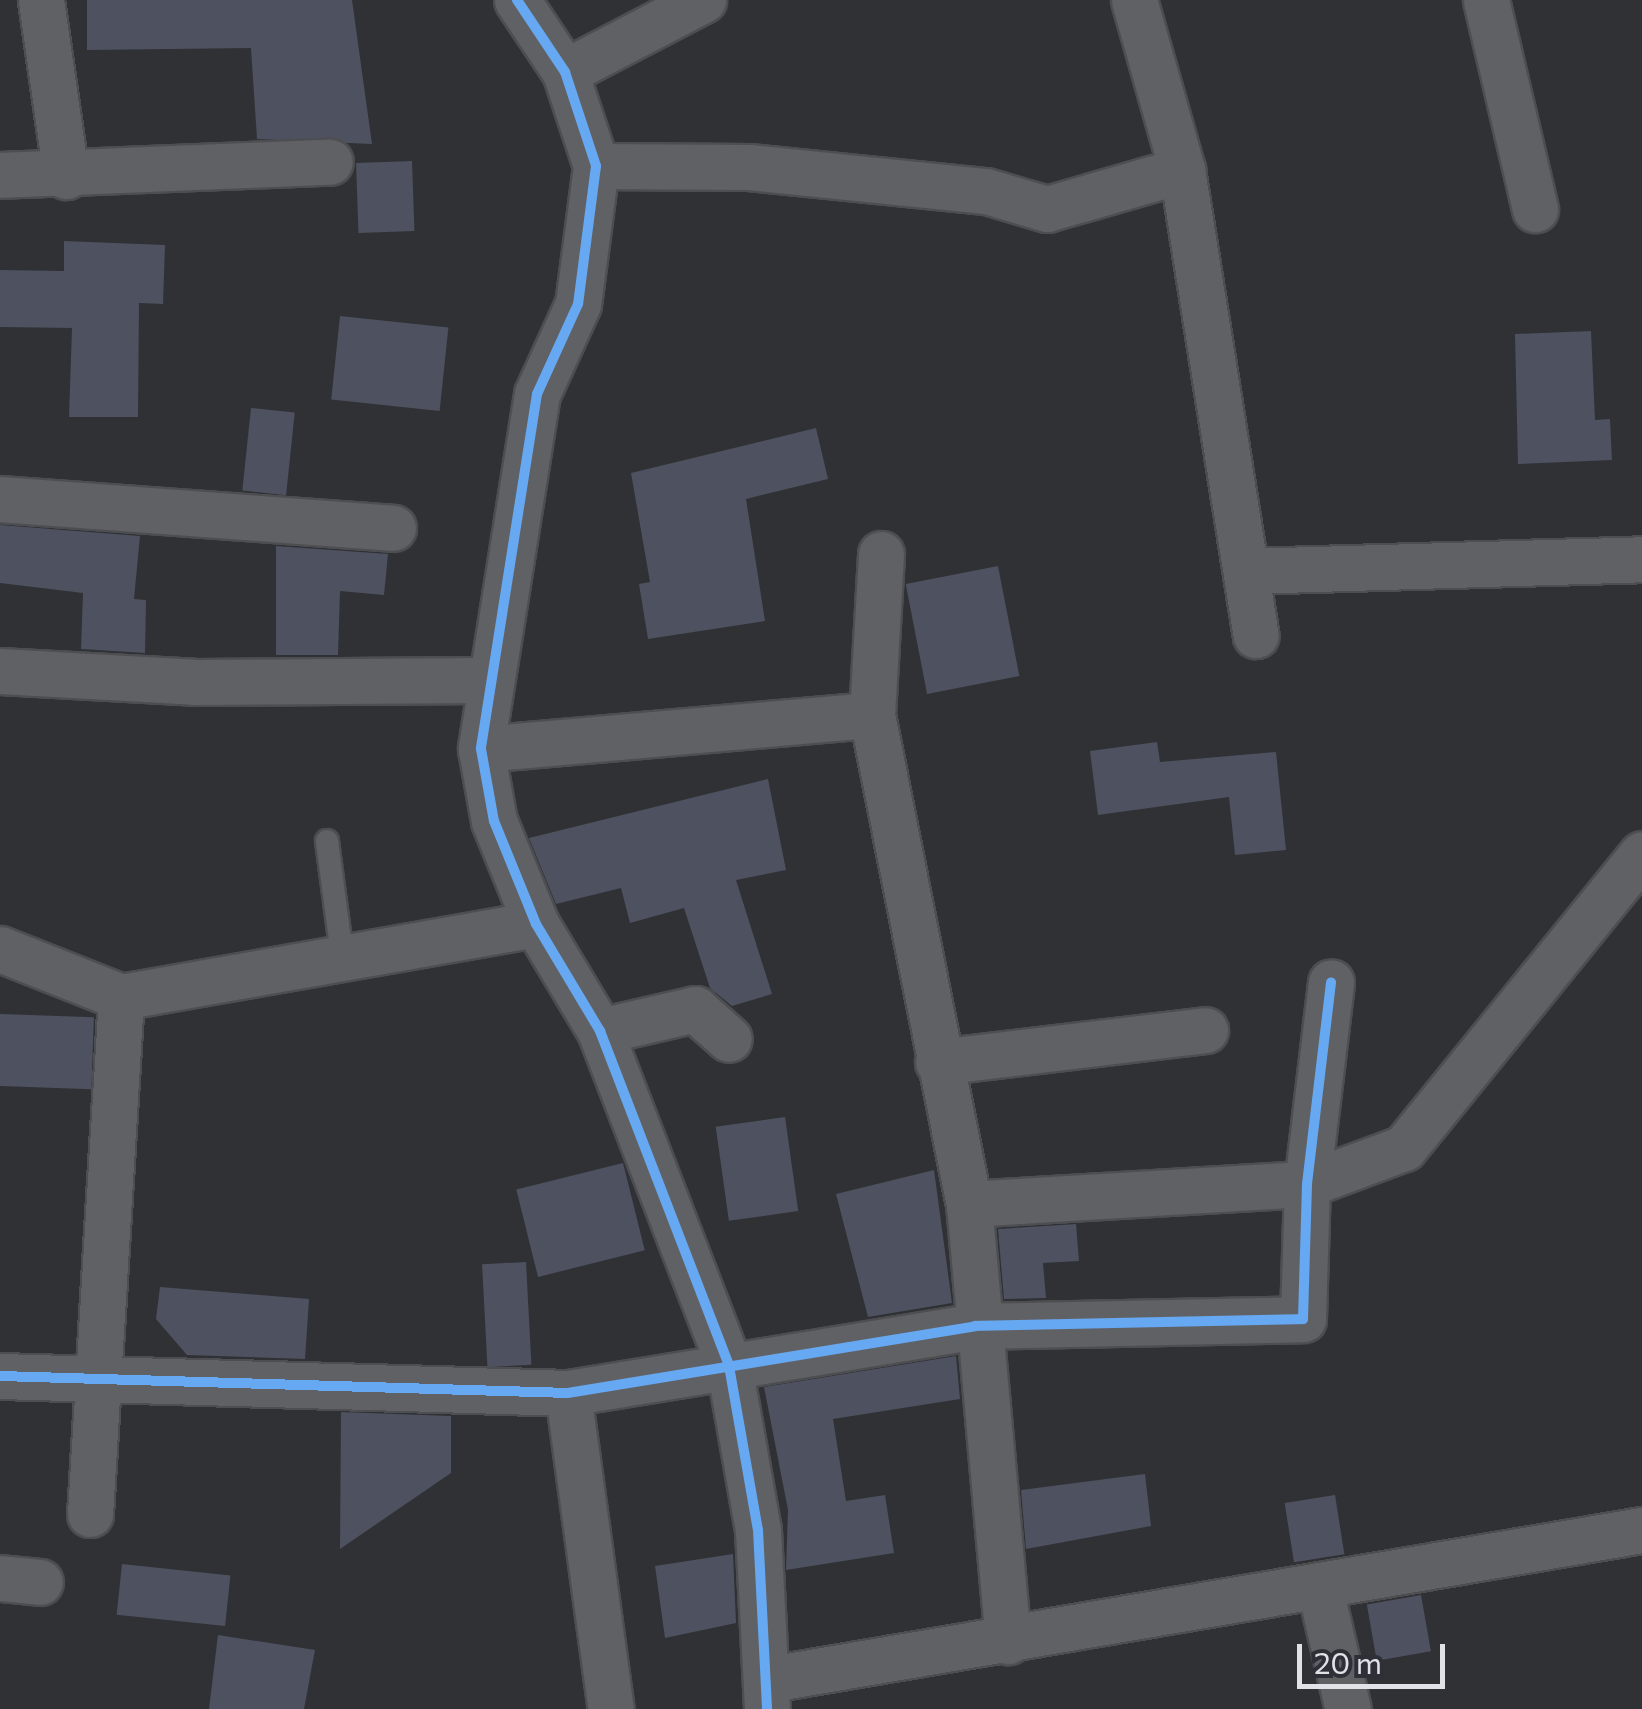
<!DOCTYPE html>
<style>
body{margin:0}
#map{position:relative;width:1642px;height:1709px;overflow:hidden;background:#303135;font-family:Commissioner,sans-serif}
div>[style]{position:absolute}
.building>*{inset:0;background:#4e515f;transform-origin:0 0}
.roads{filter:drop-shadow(2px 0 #4d4e51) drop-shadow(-2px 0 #4d4e51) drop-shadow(0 2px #4d4e51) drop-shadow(0 -2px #4d4e51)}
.service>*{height:22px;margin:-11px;padding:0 11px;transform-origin:11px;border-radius:11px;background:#606165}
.minor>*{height:45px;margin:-22.5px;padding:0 22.5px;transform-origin:22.5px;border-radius:22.5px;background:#606165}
.cycleway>*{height:10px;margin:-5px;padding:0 5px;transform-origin:5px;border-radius:5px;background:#66a8f1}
span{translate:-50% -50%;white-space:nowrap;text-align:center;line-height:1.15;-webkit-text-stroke:10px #2e3037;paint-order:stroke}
.scale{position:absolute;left:1297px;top:1644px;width:148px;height:45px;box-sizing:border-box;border:5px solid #e1e2e7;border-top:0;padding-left:12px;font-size:30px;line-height:35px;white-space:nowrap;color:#e1e2e7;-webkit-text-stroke:8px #2e3037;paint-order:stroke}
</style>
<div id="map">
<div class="building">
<i style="clip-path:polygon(87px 0,352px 0,372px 144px,257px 139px,251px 48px,87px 50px)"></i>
<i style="left:412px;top:161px;width:70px;height:56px;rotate:88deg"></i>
<i style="clip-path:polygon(64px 241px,165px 245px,163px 304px,139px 303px,138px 417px,69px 417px,72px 328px,0 327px,0 270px,64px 271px)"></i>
<i style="left:340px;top:316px;width:109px;height:84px;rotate:6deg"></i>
<i style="clip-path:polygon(1591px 331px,1595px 420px,1610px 419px,1612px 460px,1518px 464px,1515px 334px)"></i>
<i style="left:251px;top:408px;width:44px;height:83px;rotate:6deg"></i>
<i style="clip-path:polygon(816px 428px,828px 479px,746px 499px,765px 621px,648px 639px,639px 584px,650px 582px,631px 473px)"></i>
<i style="clip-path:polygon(0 525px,140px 536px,134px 599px,146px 600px,145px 653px,81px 649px,83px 593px,0 583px)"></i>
<i style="clip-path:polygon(276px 546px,388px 554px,384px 595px,340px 591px,338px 655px,276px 655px)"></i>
<i style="left:998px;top:566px;width:112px;height:94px;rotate:79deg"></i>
<i style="clip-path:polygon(1157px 742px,1160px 762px,1276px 752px,1286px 850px,1235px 855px,1229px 797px,1098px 815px,1090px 751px)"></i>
<i style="clip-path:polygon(768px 779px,786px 870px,736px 880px,772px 994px,732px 1006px,710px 988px,684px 908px,630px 923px,621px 888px,556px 904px,529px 838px)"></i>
<i style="left:0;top:1014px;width:94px;height:72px;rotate:2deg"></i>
<i style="left:785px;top:1117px;width:95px;height:70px;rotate:82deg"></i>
<i style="left:623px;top:1163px;width:90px;height:110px;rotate:76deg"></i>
<i style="clip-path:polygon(934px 1170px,952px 1303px,868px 1317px,836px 1194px)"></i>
<i style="clip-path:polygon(1076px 1224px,1079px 1261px,1043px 1263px,1046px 1298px,1004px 1299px,998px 1229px)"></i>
<i style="left:526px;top:1262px;width:103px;height:44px;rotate:87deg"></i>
<i style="clip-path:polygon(160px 1287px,309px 1299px,305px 1359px,187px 1355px,156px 1319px)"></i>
<i style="clip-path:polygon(956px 1356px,960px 1399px,833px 1419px,846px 1501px,885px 1495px,894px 1553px,786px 1570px,788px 1510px,764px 1387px)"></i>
<i style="clip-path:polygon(341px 1412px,451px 1416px,451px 1473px,340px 1549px)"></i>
<i style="clip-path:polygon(1145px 1474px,1151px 1526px,1026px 1549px,1021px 1490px)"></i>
<i style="left:1335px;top:1495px;width:60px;height:51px;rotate:81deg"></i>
<i style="clip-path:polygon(733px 1554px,736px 1623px,665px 1638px,655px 1566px)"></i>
<i style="left:122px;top:1564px;width:109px;height:51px;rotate:6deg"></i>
<i style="left:1421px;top:1595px;width:57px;height:55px;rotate:80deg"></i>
<i style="clip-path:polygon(218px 1635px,315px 1650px,304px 1709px,209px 1709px)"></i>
</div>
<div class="roads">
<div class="service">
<i style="left:327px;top:841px;width:123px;rotate:82.5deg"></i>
</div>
<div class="minor">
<i style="left:41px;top:0;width:178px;rotate:81.9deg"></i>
<i style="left:517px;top:0;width:87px;rotate:56.3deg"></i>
<i style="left:565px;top:72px;width:99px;rotate:71.7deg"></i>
<i style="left:596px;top:166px;width:139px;rotate:97.4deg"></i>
<i style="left:578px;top:304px;width:99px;rotate:114.5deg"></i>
<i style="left:537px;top:394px;width:359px;rotate:99deg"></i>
<i style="left:481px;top:749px;width:73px;rotate:79.8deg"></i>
<i style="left:494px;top:821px;width:111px;rotate:67.8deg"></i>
<i style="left:536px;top:924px;width:125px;rotate:59.1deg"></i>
<i style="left:600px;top:1031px;width:359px;rotate:68.9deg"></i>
<i style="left:729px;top:1366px;width:167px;rotate:80deg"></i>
<i style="left:758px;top:1530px;width:179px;rotate:87.1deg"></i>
<i style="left:1134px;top:0;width:177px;rotate:74.2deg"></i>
<i style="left:1182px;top:170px;width:471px;rotate:81deg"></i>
<i style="left:1486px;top:0;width:215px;rotate:76.8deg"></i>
<i style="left:565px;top:72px;width:156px;rotate:-27.6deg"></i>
<i style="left:596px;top:166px;width:153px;rotate:0.4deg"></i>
<i style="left:749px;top:167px;width:238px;rotate:5.8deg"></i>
<i style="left:986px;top:191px;width:64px;rotate:16.4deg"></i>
<i style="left:1047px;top:209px;width:141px;rotate:-16.1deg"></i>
<i style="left:0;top:175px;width:330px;rotate:-2.3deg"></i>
<i style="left:0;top:499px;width:394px;rotate:4.2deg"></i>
<i style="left:881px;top:554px;width:161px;rotate:93.2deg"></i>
<i style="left:872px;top:715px;width:499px;rotate:78.8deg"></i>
<i style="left:969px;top:1204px;width:439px;rotate:84.9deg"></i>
<i style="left:1247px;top:571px;width:395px;rotate:-1.7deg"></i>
<i style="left:0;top:671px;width:194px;rotate:3.2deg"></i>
<i style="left:194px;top:682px;width:295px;rotate:-0.4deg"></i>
<i style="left:481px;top:749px;width:392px;rotate:-5deg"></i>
<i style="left:0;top:949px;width:130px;rotate:21.6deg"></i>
<i style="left:600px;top:1031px;width:98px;rotate:-13deg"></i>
<i style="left:695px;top:1009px;width:45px;rotate:41.4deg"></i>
<i style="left:938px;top:1062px;width:269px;rotate:-6.8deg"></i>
<i style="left:969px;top:1204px;width:339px;rotate:-3.4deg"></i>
<i style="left:1307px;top:1184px;width:103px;rotate:-20.4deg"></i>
<i style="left:1404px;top:1148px;width:378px;rotate:-51deg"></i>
<i style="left:0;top:1376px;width:568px;rotate:1.71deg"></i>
<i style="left:568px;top:1393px;width:412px;rotate:-9.3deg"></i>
<i style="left:975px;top:1326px;width:328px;rotate:-1.2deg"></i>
<i style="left:1303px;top:1319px;width:135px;rotate:-88.3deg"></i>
<i style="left:1307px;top:1184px;width:203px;rotate:-83.2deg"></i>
<i style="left:568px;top:1393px;width:319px;rotate:82.3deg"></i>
<i style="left:90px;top:1514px;width:518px;rotate:-86.57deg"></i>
<i style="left:121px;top:997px;width:421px;rotate:-10deg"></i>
<i style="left:0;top:1578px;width:40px;rotate:5.7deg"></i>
<i style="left:1320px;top:1589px;width:123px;rotate:76.9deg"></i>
<i style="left:770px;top:1679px;width:885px;rotate:-9.7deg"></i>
</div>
</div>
<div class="cycleway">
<i style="left:517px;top:0;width:87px;rotate:56.3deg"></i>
<i style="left:565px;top:72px;width:99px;rotate:71.7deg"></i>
<i style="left:596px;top:166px;width:139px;rotate:97.4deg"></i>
<i style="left:578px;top:304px;width:99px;rotate:114.5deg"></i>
<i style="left:537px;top:394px;width:359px;rotate:99deg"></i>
<i style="left:481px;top:749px;width:73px;rotate:79.8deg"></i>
<i style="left:494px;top:821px;width:111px;rotate:67.8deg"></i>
<i style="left:536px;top:924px;width:125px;rotate:59.1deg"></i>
<i style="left:600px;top:1031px;width:359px;rotate:68.9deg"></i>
<i style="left:729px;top:1366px;width:167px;rotate:80deg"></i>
<i style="left:758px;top:1530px;width:179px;rotate:87.1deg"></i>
<i style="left:0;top:1376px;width:568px;rotate:1.71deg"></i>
<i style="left:568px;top:1393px;width:412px;rotate:-9.3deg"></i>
<i style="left:975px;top:1326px;width:328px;rotate:-1.2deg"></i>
<i style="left:1303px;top:1319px;width:135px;rotate:-88.3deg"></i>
<i style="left:1307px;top:1184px;width:203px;rotate:-83.2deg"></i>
</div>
<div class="scale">20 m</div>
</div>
